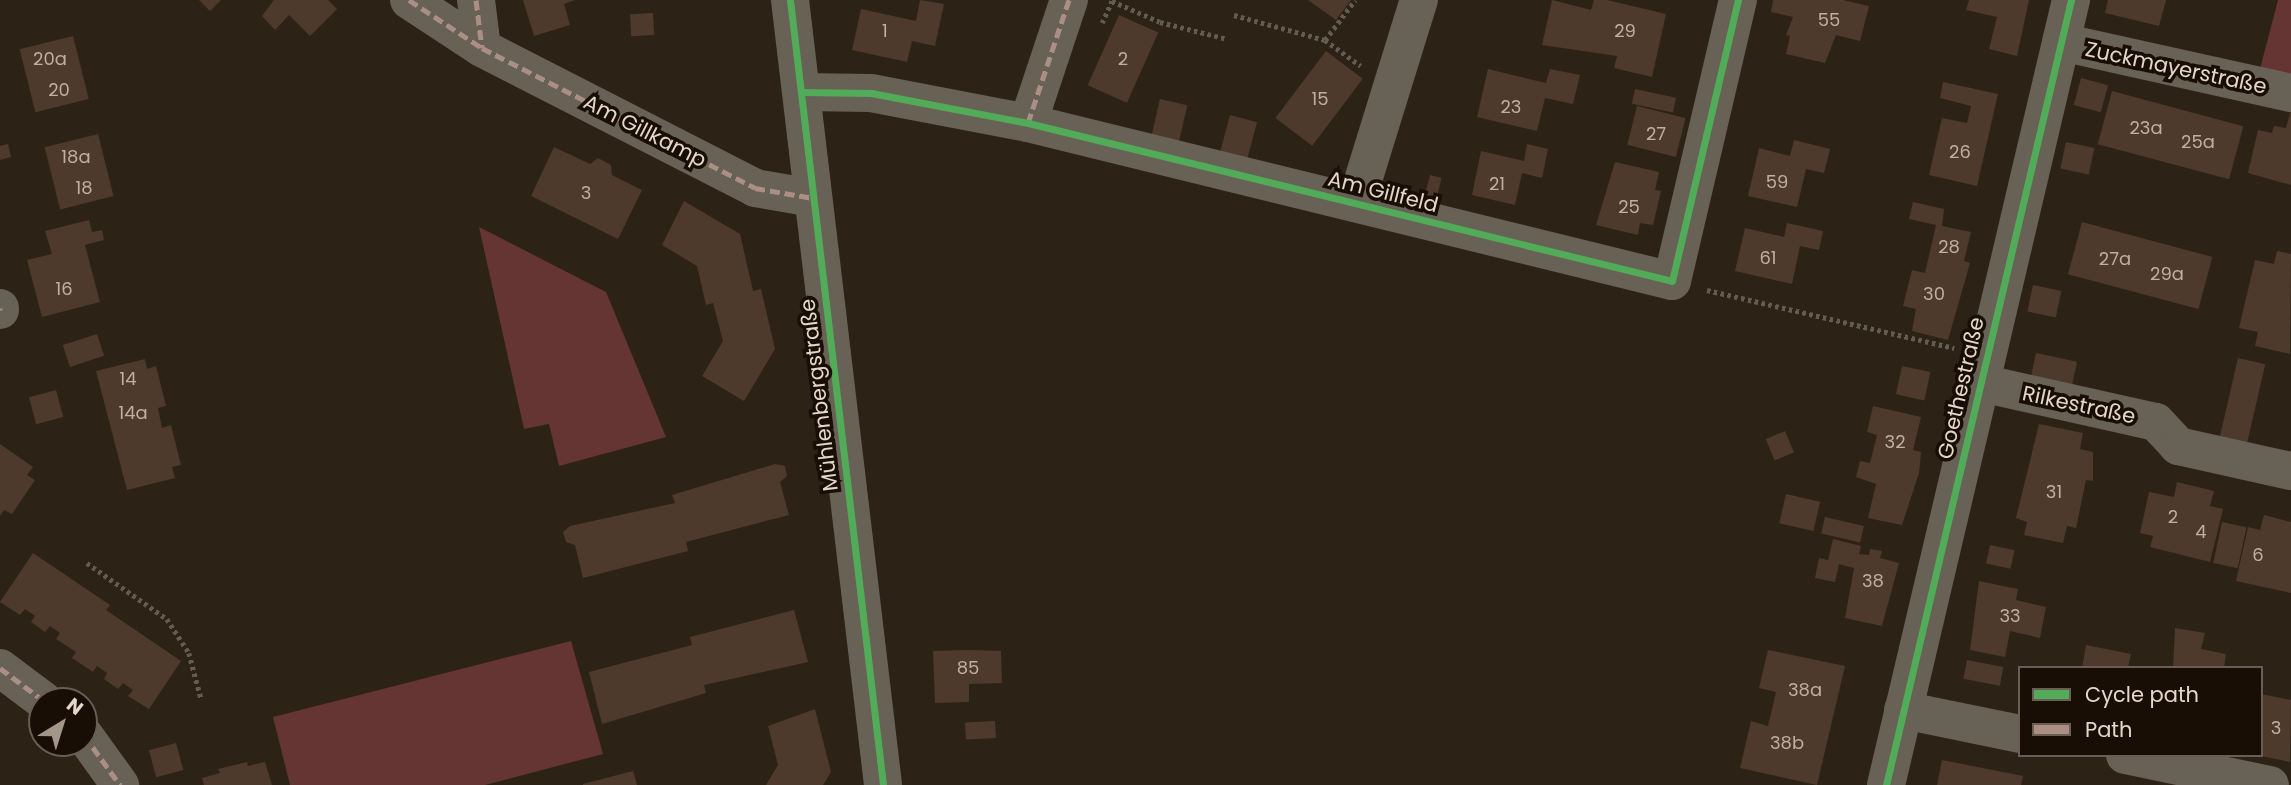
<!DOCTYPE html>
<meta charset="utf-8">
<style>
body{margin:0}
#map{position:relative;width:2291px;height:785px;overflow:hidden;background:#2d2216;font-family:Poppins,sans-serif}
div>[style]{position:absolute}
.green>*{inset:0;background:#643532}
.building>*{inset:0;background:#4e3a2c;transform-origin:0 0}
.path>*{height:4.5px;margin-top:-2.25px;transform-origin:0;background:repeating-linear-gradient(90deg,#635c52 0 3.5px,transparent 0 7px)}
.minor>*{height:38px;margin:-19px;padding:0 19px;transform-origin:19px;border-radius:19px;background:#686155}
.quiet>*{height:5px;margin-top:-2.5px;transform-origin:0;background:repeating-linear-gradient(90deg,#ac8f84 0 10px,transparent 0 15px)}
.cycleway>*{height:7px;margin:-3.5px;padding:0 3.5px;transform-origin:3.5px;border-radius:3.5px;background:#51ab58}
span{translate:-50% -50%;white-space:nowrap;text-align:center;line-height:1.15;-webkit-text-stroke:7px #180e06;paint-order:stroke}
.number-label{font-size:18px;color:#beafa2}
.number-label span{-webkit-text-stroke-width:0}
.street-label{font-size:21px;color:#e4d6c9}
.legend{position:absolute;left:2018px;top:666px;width:245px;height:91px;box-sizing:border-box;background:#180e06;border:2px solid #6a5e54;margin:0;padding:9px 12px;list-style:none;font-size:21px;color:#e4d6c9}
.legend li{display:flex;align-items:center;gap:14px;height:35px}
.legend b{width:35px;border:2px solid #6a5e54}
.north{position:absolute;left:28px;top:687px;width:70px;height:70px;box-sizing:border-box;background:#180e06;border:2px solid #6a5e54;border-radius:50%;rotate:38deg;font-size:19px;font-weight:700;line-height:28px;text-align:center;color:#e4d6c9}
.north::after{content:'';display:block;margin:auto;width:24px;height:32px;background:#a4978a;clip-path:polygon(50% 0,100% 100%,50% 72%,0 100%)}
</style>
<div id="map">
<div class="green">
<i style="clip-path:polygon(2278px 0,2291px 0,2291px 76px,2260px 69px)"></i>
<i style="clip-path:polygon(479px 227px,606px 292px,666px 437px,559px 466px,549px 424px,524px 429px)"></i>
<i style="clip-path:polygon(571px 641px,603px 754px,485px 785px,290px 785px,273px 717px)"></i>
</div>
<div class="building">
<i style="clip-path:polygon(199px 0,221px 0,210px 11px)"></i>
<i style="clip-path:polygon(274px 0,328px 0,337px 9px,310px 36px,289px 15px,275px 30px,262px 16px)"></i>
<i style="clip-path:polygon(523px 0,575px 0,564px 4px,570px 25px,534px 36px)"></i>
<i style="clip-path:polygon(920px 0,944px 4px,935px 46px,912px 41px,907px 62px,852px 50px,861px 9px,916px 21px)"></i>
<i style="clip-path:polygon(1308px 0,1351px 0,1336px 20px)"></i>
<i style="clip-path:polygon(1552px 0,1591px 10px,1594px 0,1607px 0,1666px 14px,1652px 77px,1614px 68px,1617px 56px,1542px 45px)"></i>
<i style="clip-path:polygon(1773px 0,1843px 0,1869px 6px,1860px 41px,1836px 35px,1825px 63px,1786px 54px,1790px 36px,1786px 35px,1793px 17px,1771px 12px)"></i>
<i style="clip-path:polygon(1969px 0,2029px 0,2017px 56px,1989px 49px,1997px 17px,1966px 10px)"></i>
<i style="clip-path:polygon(2108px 0,2166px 0,2159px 26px,2105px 13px)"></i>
<i style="left:653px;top:13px;width:22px;height:23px;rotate:87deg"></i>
<i style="left:1119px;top:15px;width:43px;height:77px;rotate:24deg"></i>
<i style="left:73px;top:36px;width:65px;height:55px;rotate:76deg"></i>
<i style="left:1326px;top:51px;width:46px;height:84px;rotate:37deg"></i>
<i style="clip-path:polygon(1488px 69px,1546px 83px,1550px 69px,1580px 75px,1573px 104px,1545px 98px,1537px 131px,1477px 117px)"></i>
<i style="left:2081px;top:78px;width:28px;height:28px;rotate:15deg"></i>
<i style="clip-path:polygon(1943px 82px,1998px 94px,1977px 186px,1929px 175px,1942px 118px,1967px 123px,1971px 106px,1940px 98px)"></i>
<i style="left:1635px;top:89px;width:42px;height:15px;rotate:12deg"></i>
<i style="left:2112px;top:91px;width:136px;height:55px;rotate:15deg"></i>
<i style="left:1160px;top:99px;width:28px;height:42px;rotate:13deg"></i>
<i style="left:1637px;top:106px;width:50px;height:40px;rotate:14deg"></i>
<i style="clip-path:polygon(2291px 110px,2291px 185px,2248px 173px,2258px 130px,2272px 133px,2274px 126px,2286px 128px)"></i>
<i style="left:1230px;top:115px;width:28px;height:43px;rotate:15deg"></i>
<i style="left:98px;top:134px;width:64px;height:55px;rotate:76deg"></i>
<i style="clip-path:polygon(1794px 140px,1830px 149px,1824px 173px,1806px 169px,1797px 207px,1748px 196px,1759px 148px,1790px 156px)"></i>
<i style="left:2066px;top:142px;width:29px;height:27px;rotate:12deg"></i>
<i style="clip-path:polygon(8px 144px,11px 157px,0 160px,0 146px)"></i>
<i style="clip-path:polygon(1527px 144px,1548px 149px,1542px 178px,1522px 173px,1515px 205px,1472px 195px,1481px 151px,1524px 161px)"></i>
<i style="clip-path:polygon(554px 147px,590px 164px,598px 158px,611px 165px,612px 175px,642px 190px,618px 239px,531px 196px)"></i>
<i style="clip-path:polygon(1615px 162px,1659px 172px,1655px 190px,1661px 191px,1653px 225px,1640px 223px,1638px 235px,1596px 225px)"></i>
<i style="left:1430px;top:175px;width:12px;height:22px;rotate:14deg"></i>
<i style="clip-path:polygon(684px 201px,740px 234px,753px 291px,761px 289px,775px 349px,744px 401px,702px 376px,723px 341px,713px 303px,706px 305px,697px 266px,662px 245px)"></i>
<i style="clip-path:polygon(1913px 202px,1944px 209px,1942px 226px,1971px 232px,1964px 261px,1970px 263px,1948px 340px,1912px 331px,1916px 309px,1903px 306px,1912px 270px,1925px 273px,1936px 225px,1909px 219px)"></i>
<i style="clip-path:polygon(89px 220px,92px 232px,102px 230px,104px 240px,85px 245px,100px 302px,42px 317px,27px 260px,52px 254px,45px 231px)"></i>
<i style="left:2082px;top:222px;width:135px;height:54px;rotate:15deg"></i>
<i style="clip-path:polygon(1787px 223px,1823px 231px,1819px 250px,1800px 246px,1792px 284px,1735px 271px,1745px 228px,1784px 237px)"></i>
<i style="clip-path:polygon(2277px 251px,2291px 254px,2290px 354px,2255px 346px,2258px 332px,2239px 328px,2255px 260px,2274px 264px)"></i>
<i style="left:2033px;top:285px;width:29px;height:27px;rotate:12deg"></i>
<i style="left:97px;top:334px;width:23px;height:36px;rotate:72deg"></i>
<i style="left:2036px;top:353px;width:42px;height:28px;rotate:12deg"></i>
<i style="left:2238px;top:358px;width:28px;height:83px;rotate:13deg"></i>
<i style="clip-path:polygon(145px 359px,147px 369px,156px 366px,166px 406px,158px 408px,162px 428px,171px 425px,181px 465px,172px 467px,175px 478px,127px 490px,96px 371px)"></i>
<i style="left:1902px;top:366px;width:29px;height:29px;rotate:12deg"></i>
<i style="left:56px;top:390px;width:28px;height:28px;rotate:75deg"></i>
<i style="clip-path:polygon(1873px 406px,1921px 417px,1913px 450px,1921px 452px,1919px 473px,1902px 525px,1868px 518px,1876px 484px,1856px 477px,1860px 461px,1870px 463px,1877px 435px,1867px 432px)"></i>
<i style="clip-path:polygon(2039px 424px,2083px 433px,2080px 449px,2093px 452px,2093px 481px,2086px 480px,2076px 528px,2067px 526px,2063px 543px,2024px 535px,2027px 522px,2016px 518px)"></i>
<i style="left:1785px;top:431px;width:23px;height:21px;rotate:67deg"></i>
<i style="clip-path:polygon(0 444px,33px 467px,27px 475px,35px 480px,12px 514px,4px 510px,0 516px)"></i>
<i style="clip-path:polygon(775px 464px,785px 466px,787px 476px,780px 482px,789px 515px,686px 542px,688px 551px,583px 578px,575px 545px,566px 542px,563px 532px,570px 526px,675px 503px,672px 495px)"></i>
<i style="clip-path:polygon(2177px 482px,2214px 491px,2210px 506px,2223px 509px,2210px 562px,2150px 547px,2153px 536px,2140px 533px,2149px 492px,2174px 497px)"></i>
<i style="left:1786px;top:494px;width:35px;height:30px;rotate:13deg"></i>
<i style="clip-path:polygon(2264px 515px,2291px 522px,2291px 593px,2236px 581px,2248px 527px,2260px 530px)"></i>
<i style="left:1825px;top:517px;width:40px;height:17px;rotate:13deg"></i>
<i style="left:2222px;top:522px;width:25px;height:42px;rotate:12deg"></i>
<i style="clip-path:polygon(1833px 539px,1861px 546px,1859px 554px,1869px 555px,1870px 549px,1882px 551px,1880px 558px,1899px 563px,1882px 626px,1845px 618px,1854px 568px,1839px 564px,1835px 582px,1815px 578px,1819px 558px,1828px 560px)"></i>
<i style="left:1990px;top:545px;width:25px;height:19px;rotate:12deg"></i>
<i style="clip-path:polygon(33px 553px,110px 605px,106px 610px,181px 661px,149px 709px,128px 696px,133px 690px,123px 683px,118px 689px,104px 679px,107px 673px,97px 666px,93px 672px,72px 658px,76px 652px,56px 639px,60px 633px,50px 626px,45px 632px,31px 622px,35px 616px,25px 609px,20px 615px,0 602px)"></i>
<i style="clip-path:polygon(1979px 581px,2018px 589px,2016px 600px,2046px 607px,2040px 638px,2010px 631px,2005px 657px,1970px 650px)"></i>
<i style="clip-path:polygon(794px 610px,808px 662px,704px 685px,706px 693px,602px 724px,589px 672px,692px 645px,690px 637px)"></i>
<i style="clip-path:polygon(2175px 628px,2205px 633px,2201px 649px,2226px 654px,2224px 668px,2173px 668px)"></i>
<i style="clip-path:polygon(2086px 645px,2131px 654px,2128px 668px,2082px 668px)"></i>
<i style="clip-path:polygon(969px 650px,1001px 651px,1002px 683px,969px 684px,969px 702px,935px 703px,933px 651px)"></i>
<i style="clip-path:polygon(1768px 650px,1845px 666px,1817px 785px,1740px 768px,1751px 721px,1768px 726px,1776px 692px,1759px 688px)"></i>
<i style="left:1967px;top:660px;width:37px;height:19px;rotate:11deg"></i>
<i style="clip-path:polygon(2261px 694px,2291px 700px,2290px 762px,2261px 756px)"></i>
<i style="clip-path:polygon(815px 709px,831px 772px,823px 785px,766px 785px,778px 765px,768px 726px)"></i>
<i style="left:995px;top:721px;width:17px;height:30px;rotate:87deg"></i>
<i style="left:176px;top:743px;width:28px;height:28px;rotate:75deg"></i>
<i style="clip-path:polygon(1942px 760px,2023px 776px,2021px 785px,1937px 785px)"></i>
<i style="clip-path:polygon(247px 762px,248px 766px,265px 762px,272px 785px,204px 785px,202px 778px,220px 773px,218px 769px)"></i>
<i style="clip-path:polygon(633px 771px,637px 785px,583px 785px,583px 784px)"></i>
</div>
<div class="path">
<i style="left:1234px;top:15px;width:94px;rotate:15.4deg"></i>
<i style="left:1325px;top:40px;width:50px;rotate:-53.1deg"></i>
<i style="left:1102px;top:23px;width:24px;rotate:-66deg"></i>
<i style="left:1112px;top:1px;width:52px;rotate:23.6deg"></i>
<i style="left:1160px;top:22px;width:69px;rotate:14.2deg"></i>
<i style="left:1325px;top:40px;width:44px;rotate:35.8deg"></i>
<i style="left:1707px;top:290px;width:254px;rotate:13.2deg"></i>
<i style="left:87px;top:563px;width:98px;rotate:35deg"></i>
<i style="left:167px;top:619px;width:40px;rotate:57.1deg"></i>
<i style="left:189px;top:653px;width:47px;rotate:75.1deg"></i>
</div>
<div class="minor">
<i style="left:409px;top:0;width:87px;rotate:33.3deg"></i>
<i style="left:482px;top:48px;width:307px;rotate:27.1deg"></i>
<i style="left:755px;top:188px;width:59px;rotate:9.8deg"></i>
<i style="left:476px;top:0;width:48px;rotate:82.9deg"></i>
<i style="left:790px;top:0;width:790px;rotate:83.24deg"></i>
<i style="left:2061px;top:42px;width:236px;rotate:12.5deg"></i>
<i style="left:801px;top:92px;width:70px;rotate:0.8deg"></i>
<i style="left:871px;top:93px;width:160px;rotate:10.8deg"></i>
<i style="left:1028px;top:123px;width:663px;rotate:13.78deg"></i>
<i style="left:1672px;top:281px;width:289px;rotate:-76.8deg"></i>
<i style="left:1028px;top:123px;width:130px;rotate:-71.6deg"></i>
<i style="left:1356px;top:203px;width:213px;rotate:-72.8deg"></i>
<i style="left:0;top:308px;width:2px;rotate:90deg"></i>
<i style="left:1981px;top:383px;width:179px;rotate:12.6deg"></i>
<i style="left:2156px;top:422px;width:33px;rotate:47deg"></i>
<i style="left:2178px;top:446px;width:116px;rotate:12.5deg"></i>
<i style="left:0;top:668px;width:55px;rotate:36.9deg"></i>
<i style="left:1903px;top:710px;width:119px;rotate:11.6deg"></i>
<i style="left:84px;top:735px;width:62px;rotate:54.2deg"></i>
<i style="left:2125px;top:755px;width:148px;rotate:11.7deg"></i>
<i style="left:1886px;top:785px;width:807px;rotate:-76.74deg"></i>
</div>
<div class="quiet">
<i style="left:409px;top:0;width:87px;rotate:33.3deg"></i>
<i style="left:482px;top:48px;width:307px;rotate:27.1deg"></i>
<i style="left:755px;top:188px;width:59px;rotate:9.8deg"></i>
<i style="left:476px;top:0;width:48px;rotate:82.9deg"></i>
<i style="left:1028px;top:123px;width:130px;rotate:-71.6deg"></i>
<i style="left:0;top:308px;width:2px;rotate:90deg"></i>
<i style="left:0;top:668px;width:55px;rotate:36.9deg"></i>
<i style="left:84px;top:735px;width:62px;rotate:54.2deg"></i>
</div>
<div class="cycleway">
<i style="left:790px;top:0;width:790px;rotate:83.24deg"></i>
<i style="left:801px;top:92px;width:70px;rotate:0.8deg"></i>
<i style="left:871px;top:93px;width:160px;rotate:10.8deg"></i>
<i style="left:1028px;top:123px;width:663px;rotate:13.78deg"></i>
<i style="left:1672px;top:281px;width:289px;rotate:-76.8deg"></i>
<i style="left:1886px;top:785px;width:807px;rotate:-76.74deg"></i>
</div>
<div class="number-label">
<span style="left:1829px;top:20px">55</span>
<span style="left:885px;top:31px">1</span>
<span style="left:1625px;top:31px">29</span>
<span style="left:50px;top:59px">20a</span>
<span style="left:1123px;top:59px">2</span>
<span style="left:59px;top:90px">20</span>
<span style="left:1320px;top:99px">15</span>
<span style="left:1511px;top:107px">23</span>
<span style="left:2146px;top:128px">23a</span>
<span style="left:1656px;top:134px">27</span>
<span style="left:2198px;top:142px">25a</span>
<span style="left:1960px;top:152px">26</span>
<span style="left:76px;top:157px">18a</span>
<span style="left:1777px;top:182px">59</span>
<span style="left:1497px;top:184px">21</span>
<span style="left:84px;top:188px">18</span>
<span style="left:586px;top:193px">3</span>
<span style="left:1629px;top:207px">25</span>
<span style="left:1949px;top:247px">28</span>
<span style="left:1768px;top:258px">61</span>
<span style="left:2115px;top:259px">27a</span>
<span style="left:2167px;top:274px">29a</span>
<span style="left:64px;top:289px">16</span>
<span style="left:1934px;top:294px">30</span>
<span style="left:128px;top:379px">14</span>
<span style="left:133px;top:413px">14a</span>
<span style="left:1895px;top:442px">32</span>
<span style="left:2054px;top:492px">31</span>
<span style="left:2173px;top:517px">2</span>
<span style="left:2201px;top:532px">4</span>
<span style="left:2258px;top:555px">6</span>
<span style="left:1873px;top:581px">38</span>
<span style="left:2010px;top:616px">33</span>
<span style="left:968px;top:668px">85</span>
<span style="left:1805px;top:690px">38a</span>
<span style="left:2276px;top:728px">3</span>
<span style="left:1787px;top:743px">38b</span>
</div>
<div class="street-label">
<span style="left:2176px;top:68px;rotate:12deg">Zuckmayerstraße</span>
<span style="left:645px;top:131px;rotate:27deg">Am Gillkamp</span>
<span style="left:1383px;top:192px;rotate:14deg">Am Gillfeld</span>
<span style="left:1961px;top:388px;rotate:-77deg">Goethestraße</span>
<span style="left:819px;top:395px;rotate:-97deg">Mühlenbergstraße</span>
<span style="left:2079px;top:405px;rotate:12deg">Rilkestraße</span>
</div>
<ul class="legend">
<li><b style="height:9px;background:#51ab58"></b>Cycle path</li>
<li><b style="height:9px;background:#ac8f84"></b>Path</li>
</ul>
<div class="north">N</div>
</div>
